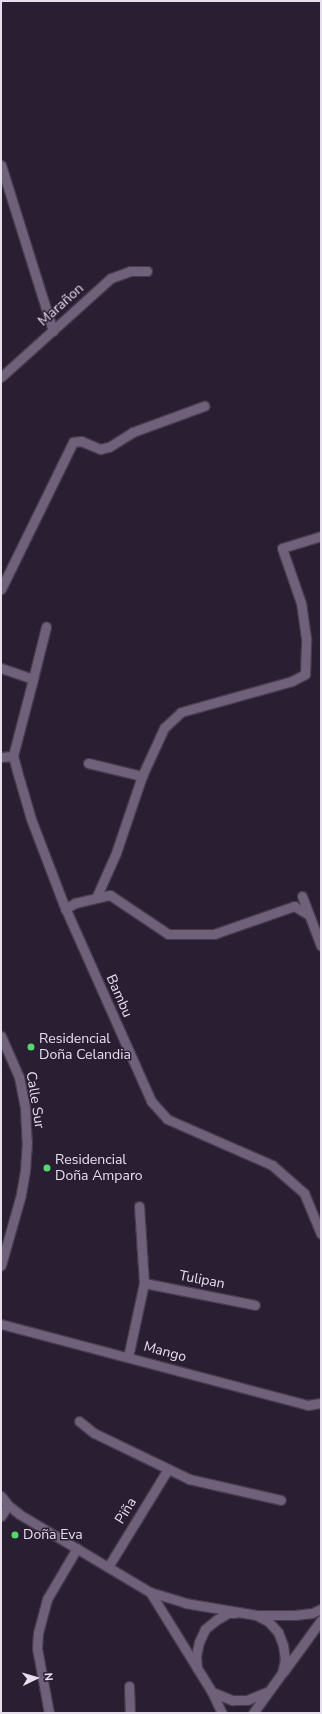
<!DOCTYPE html>
<meta charset="utf-8">
<style>
body{margin:0}
#map{position:relative;width:322px;height:1714px;overflow:hidden;background:#2a1e33;font-family:"Nunito Sans",sans-serif}
div>[style]{position:absolute}
.roads{filter:drop-shadow(1px 0 #453c4d) drop-shadow(-1px 0 #453c4d) drop-shadow(0 1px #453c4d) drop-shadow(0 -1px #453c4d)}
.minor>*{height:9px;margin:-4.5px;padding:0 4.5px;transform-origin:4.5px;border-radius:4.5px;background:#6e6179}
.dots>*{width:11px;height:11px;translate:-50% -50%;box-sizing:border-box;border:2px solid #2a1e33;border-radius:50%}
span{translate:-50% -50%;white-space:nowrap;text-align:center;line-height:1.15;-webkit-text-stroke:3px #2a1e33;paint-order:stroke}
.street-label{font-size:14px;color:#e7dfee}
.poi-label{font-size:14px;color:#e7dfee}
.left{translate:0 -50%;text-align:left}
.frame{position:absolute;inset:0;border:2px solid #e7dfee;pointer-events:none}
.north{position:absolute;left:16px;top:1658px;width:40px;height:40px;-webkit-text-stroke:3px #2a1e33;paint-order:stroke;rotate:85deg;font-size:11px;font-weight:700;line-height:16px;text-align:center;color:#e7dfee}
.north::after{content:'';display:block;margin:auto;width:14px;height:18px;background:#e7dfee;clip-path:polygon(50% 0,100% 100%,50% 72%,0 100%)}
</style>
<div id="map">
<div class="roads">
<div class="minor">
<i style="left:1px;top:165px;width:174px;rotate:72.6deg"></i>
<i style="left:1px;top:377px;width:148px;rotate:-42deg"></i>
<i style="left:111px;top:278px;width:20px;rotate:-20deg"></i>
<i style="left:130px;top:271px;width:17px"></i>
<i style="left:1px;top:589px;width:164px;rotate:-63.9deg"></i>
<i style="left:73px;top:442px;width:8px;rotate:-7deg"></i>
<i style="left:81px;top:441px;width:21px;rotate:23deg"></i>
<i style="left:100px;top:449px;width:9px;rotate:-13deg"></i>
<i style="left:109px;top:447px;width:28px;rotate:-32deg"></i>
<i style="left:133px;top:432px;width:76px;rotate:-20.1deg"></i>
<i style="left:1px;top:668px;width:34px;rotate:19deg"></i>
<i style="left:33px;top:679px;width:80px;rotate:104.6deg"></i>
<i style="left:13px;top:756px;width:16px;rotate:75deg"></i>
<i style="left:17px;top:771px;width:50px;rotate:73.7deg"></i>
<i style="left:31px;top:819px;width:90px;rotate:69.1deg"></i>
<i style="left:63px;top:903px;width:217px;rotate:66deg"></i>
<i style="left:151px;top:1101px;width:24px;rotate:48deg"></i>
<i style="left:167px;top:1119px;width:115px;rotate:23.7deg"></i>
<i style="left:272px;top:1165px;width:43px;rotate:41.2deg"></i>
<i style="left:304px;top:1193px;width:44px;rotate:67.5deg"></i>
<i style="left:33px;top:679px;width:54px;rotate:-76deg"></i>
<i style="left:1px;top:757px;width:12px;rotate:-5deg"></i>
<i style="left:88px;top:763px;width:56px;rotate:13.5deg"></i>
<i style="left:142px;top:776px;width:81px;rotate:108.7deg"></i>
<i style="left:116px;top:853px;width:49px;rotate:114deg"></i>
<i style="left:142px;top:776px;width:53px;rotate:-65.4deg"></i>
<i style="left:164px;top:728px;width:23px;rotate:-43deg"></i>
<i style="left:181px;top:712px;width:115px;rotate:-15.6deg"></i>
<i style="left:292px;top:681px;width:15px;rotate:-28deg"></i>
<i style="left:305px;top:674px;width:36px;rotate:-88deg"></i>
<i style="left:306px;top:638px;width:35px;rotate:-98deg"></i>
<i style="left:301px;top:603px;width:58px;rotate:-109.1deg"></i>
<i style="left:282px;top:548px;width:41px;rotate:-17.1deg"></i>
<i style="left:302px;top:896px;width:53px;rotate:69.2deg"></i>
<i style="left:65px;top:909px;width:12px;rotate:-31deg"></i>
<i style="left:75px;top:903px;width:36px;rotate:-13deg"></i>
<i style="left:110px;top:895px;width:70px;rotate:33.9deg"></i>
<i style="left:168px;top:934px;width:46px"></i>
<i style="left:214px;top:934px;width:85px;rotate:-19.3deg"></i>
<i style="left:294px;top:906px;width:17px;rotate:31deg"></i>
<i style="left:1px;top:1036px;width:45px;rotate:66.3deg"></i>
<i style="left:19px;top:1077px;width:33px;rotate:79deg"></i>
<i style="left:25px;top:1109px;width:33px;rotate:87deg"></i>
<i style="left:27px;top:1142px;width:29px;rotate:94deg"></i>
<i style="left:25px;top:1171px;width:27px;rotate:100deg"></i>
<i style="left:20px;top:1198px;width:70px;rotate:105.8deg"></i>
<i style="left:144px;top:1283px;width:113px;rotate:11.2deg"></i>
<i style="left:1px;top:1324px;width:318px;rotate:14.8deg"></i>
<i style="left:308px;top:1405px;width:13px;rotate:-9deg"></i>
<i style="left:128px;top:1357px;width:76px;rotate:-77.8deg"></i>
<i style="left:144px;top:1283px;width:77px;rotate:-93.7deg"></i>
<i style="left:79px;top:1421px;width:19px;rotate:39deg"></i>
<i style="left:94px;top:1433px;width:106px;rotate:25.8deg"></i>
<i style="left:189px;top:1479px;width:94px;rotate:12.9deg"></i>
<i style="left:1px;top:1496px;width:11px;rotate:52deg"></i>
<i style="left:8px;top:1505px;width:14px;rotate:39deg"></i>
<i style="left:19px;top:1514px;width:152px;rotate:30.8deg"></i>
<i style="left:150px;top:1592px;width:37px;rotate:17deg"></i>
<i style="left:185px;top:1603px;width:72px;rotate:9.6deg"></i>
<i style="left:256px;top:1615px;width:13px;rotate:27deg"></i>
<i style="left:268px;top:1621px;width:15px;rotate:48deg"></i>
<i style="left:278px;top:1632px;width:14px;rotate:69deg"></i>
<i style="left:283px;top:1645px;width:14px;rotate:82deg"></i>
<i style="left:285px;top:1659px;width:14px;rotate:102deg"></i>
<i style="left:282px;top:1673px;width:49px;rotate:125.9deg"></i>
<i style="left:1px;top:1516px;width:13px;rotate:-58deg"></i>
<i style="left:108px;top:1567px;width:115px;rotate:-58.5deg"></i>
<i style="left:150px;top:1592px;width:118px;rotate:58.2deg"></i>
<i style="left:212px;top:1692px;width:23px;rotate:65deg"></i>
<i style="left:257px;top:1615px;width:38px"></i>
<i style="left:295px;top:1615px;width:17px;rotate:-7deg"></i>
<i style="left:312px;top:1613px;width:10px;rotate:-24deg"></i>
<i style="left:197px;top:1668px;width:12px;rotate:-95deg"></i>
<i style="left:196px;top:1656px;width:14px;rotate:-78deg"></i>
<i style="left:199px;top:1642px;width:14px;rotate:-65deg"></i>
<i style="left:205px;top:1629px;width:14px;rotate:-39deg"></i>
<i style="left:216px;top:1620px;width:14px;rotate:-30deg"></i>
<i style="left:228px;top:1613px;width:7px"></i>
<i style="left:284px;top:1671px;width:63px;rotate:-54deg"></i>
<i style="left:129px;top:1686px;width:27px;rotate:88deg"></i>
<i style="left:212px;top:1692px;width:22px;rotate:22deg"></i>
<i style="left:232px;top:1700px;width:15px"></i>
<i style="left:247px;top:1700px;width:22px;rotate:-22deg"></i>
<i style="left:49px;top:1713px;width:66px;rotate:-100.5deg"></i>
<i style="left:37px;top:1648px;width:15px;rotate:-86deg"></i>
<i style="left:38px;top:1633px;width:35px;rotate:-75deg"></i>
<i style="left:47px;top:1599px;width:59px;rotate:-59.5deg"></i>
</div>
</div>
<div class="dots">
<i style="left:31px;top:1047px;background:#59d56f"></i>
<i style="left:47px;top:1168px;background:#59d56f"></i>
<i style="left:15px;top:1535px;background:#59d56f"></i>
</div>
<div class="street-label">
<span style="left:61px;top:305px;rotate:-42deg">Marañon</span>
<span style="left:119px;top:996px;rotate:66deg">Bambu</span>
<span style="left:35px;top:1100px;rotate:81deg">Calle Sur</span>
<span style="left:202px;top:1280px;rotate:11deg">Tulipan</span>
<span style="left:165px;top:1352px;rotate:15deg">Mango</span>
<span style="left:126px;top:1511px;rotate:-59deg">Piña</span>
</div>
<div class="poi-label">
<span class="left" style="left:39px;top:1047px">Residencial<br>Doña Celandia</span>
<span class="left" style="left:55px;top:1168px">Residencial<br>Doña Amparo</span>
<span class="left" style="left:23px;top:1535px">Doña Eva</span>
</div>
<div class="frame"></div>
<div class="north">N</div>
</div>
